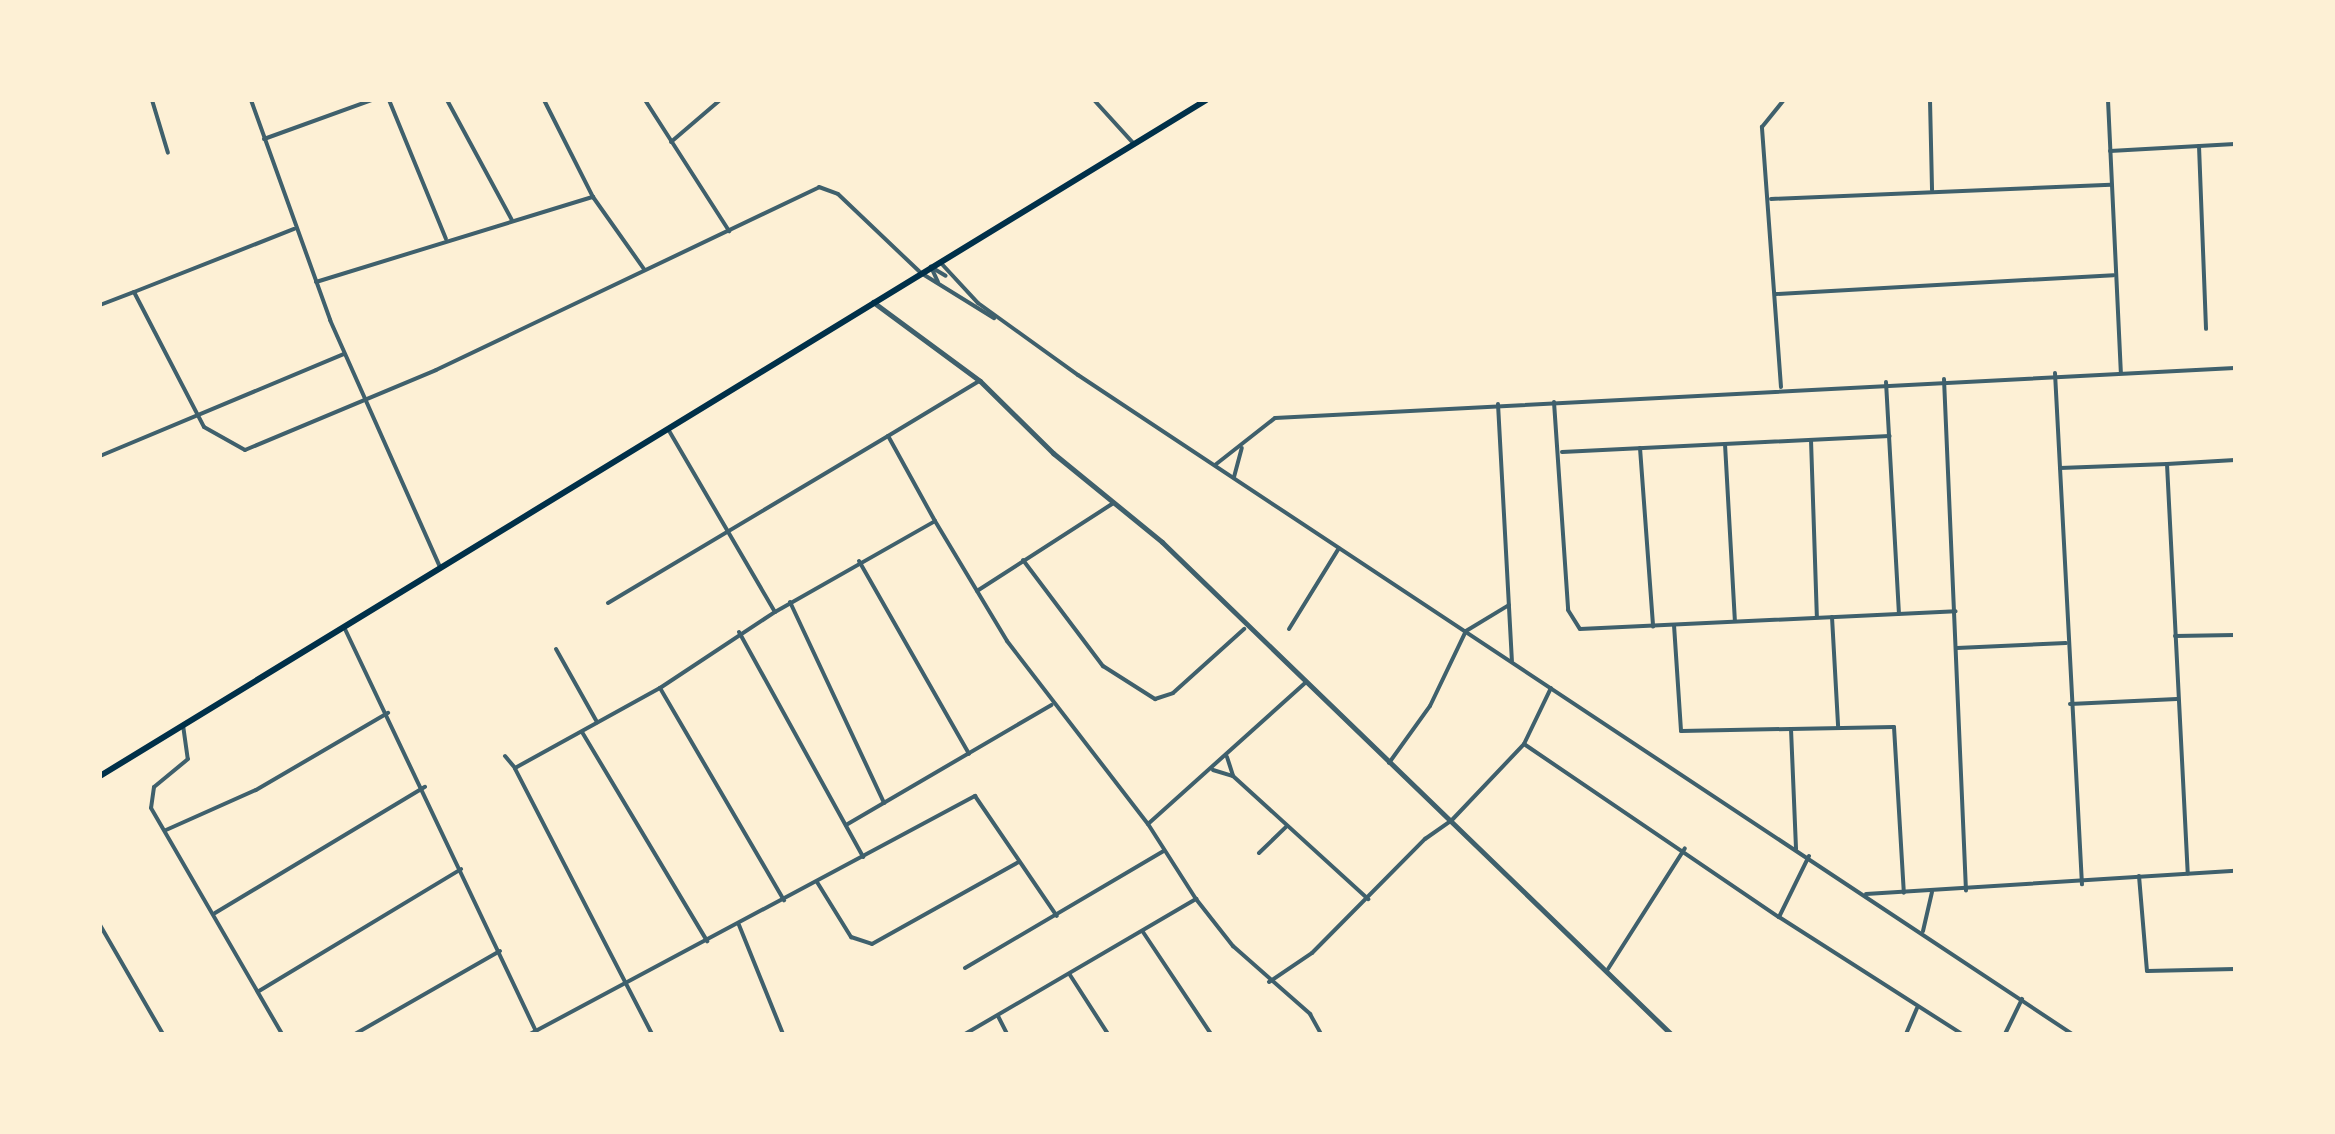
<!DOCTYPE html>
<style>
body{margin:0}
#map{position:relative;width:2335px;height:1134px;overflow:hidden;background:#fdf0d5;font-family:Cabin,sans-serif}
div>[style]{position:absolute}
.minor>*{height:4px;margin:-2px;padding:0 2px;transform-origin:2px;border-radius:2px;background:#3f606c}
.tertiary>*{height:5px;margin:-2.5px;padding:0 2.5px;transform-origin:2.5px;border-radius:2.5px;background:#3f606c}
.trunk>*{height:6px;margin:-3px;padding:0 3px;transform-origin:3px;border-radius:3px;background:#003049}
span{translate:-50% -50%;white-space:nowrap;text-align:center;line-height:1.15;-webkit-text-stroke:7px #fdf0d5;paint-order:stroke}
.frame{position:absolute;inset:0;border:102px solid #fdf0d5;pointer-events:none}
</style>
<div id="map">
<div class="minor">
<i style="left:152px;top:100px;width:55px;rotate:73.2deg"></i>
<i style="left:251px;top:100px;width:234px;rotate:70.2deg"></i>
<i style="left:330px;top:320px;width:270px;rotate:66deg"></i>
<i style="left:389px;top:100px;width:150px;rotate:67.7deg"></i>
<i style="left:447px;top:100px;width:136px;rotate:61.6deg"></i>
<i style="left:544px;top:100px;width:109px;rotate:63.2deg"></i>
<i style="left:593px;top:197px;width:88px;rotate:54.7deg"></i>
<i style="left:645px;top:100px;width:156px;rotate:57.3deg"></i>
<i style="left:1094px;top:100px;width:59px;rotate:47.7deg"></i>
<i style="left:1930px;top:100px;width:90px;rotate:88.7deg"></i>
<i style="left:2108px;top:100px;width:273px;rotate:87.3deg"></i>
<i style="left:264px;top:139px;width:115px;rotate:-19.9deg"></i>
<i style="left:671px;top:142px;width:65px;rotate:-40.6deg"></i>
<i style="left:2199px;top:146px;width:183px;rotate:87.8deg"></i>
<i style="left:2110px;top:151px;width:125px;rotate:-3.2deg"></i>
<i style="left:1771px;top:199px;width:340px;rotate:-2.4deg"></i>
<i style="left:940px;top:262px;width:56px;rotate:47.2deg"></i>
<i style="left:978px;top:303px;width:123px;rotate:35.8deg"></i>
<i style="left:1078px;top:375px;width:1193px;rotate:33.54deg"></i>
<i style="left:316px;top:282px;width:290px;rotate:-17.1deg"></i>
<i style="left:938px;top:282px;width:17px;rotate:-115deg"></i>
<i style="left:931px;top:267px;width:17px;rotate:31deg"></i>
<i style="left:134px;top:292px;width:172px;rotate:-21.5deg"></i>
<i style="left:1776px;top:294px;width:338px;rotate:-3.2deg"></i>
<i style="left:100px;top:305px;width:36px;rotate:-21deg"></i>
<i style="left:134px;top:292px;width:152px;rotate:62.6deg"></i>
<i style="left:204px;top:427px;width:47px;rotate:29.3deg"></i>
<i style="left:245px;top:450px;width:207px;rotate:-22.7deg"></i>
<i style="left:436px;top:370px;width:424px;rotate:-25.5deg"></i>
<i style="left:819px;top:187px;width:20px;rotate:20deg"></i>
<i style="left:838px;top:194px;width:115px;rotate:43.6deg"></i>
<i style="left:921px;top:273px;width:86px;rotate:31.7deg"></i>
<i style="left:2055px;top:373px;width:512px;rotate:86.98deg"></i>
<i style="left:1944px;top:379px;width:512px;rotate:87.54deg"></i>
<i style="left:1886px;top:382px;width:232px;rotate:86.8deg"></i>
<i style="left:1781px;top:387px;width:261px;rotate:-94.2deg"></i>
<i style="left:1762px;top:127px;width:35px;rotate:-51deg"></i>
<i style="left:1554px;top:402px;width:208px;rotate:86.1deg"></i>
<i style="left:1568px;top:610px;width:22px;rotate:58deg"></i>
<i style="left:1580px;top:629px;width:376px;rotate:-2.7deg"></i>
<i style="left:1498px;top:404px;width:257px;rotate:86.9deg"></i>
<i style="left:668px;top:429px;width:212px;rotate:59.7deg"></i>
<i style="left:775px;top:612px;width:184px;rotate:-29.6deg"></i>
<i style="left:935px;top:521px;width:97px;rotate:-118.9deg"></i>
<i style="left:888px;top:436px;width:106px;rotate:-31.1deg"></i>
<i style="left:1811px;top:440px;width:177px;rotate:88.1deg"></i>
<i style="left:1725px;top:444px;width:177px;rotate:86.8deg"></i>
<i style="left:1640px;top:448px;width:179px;rotate:85.8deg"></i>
<i style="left:1562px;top:452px;width:328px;rotate:-2.8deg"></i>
<i style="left:100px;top:456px;width:264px;rotate:-22.7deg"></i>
<i style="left:2167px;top:464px;width:68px;rotate:-3.4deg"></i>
<i style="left:1215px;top:465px;width:76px;rotate:-38.1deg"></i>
<i style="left:1275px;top:418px;width:961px;rotate:-2.98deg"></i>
<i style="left:2060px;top:468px;width:107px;rotate:-2.1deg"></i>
<i style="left:2167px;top:464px;width:410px;rotate:87.1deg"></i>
<i style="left:1234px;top:477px;width:30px;rotate:-75deg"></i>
<i style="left:935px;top:521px;width:140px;rotate:59deg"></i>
<i style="left:1007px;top:641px;width:231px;rotate:52.4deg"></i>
<i style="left:1148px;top:824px;width:89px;rotate:57.4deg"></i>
<i style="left:1196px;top:899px;width:60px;rotate:51.8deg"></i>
<i style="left:1233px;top:946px;width:103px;rotate:41.4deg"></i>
<i style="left:1310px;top:1014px;width:23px;rotate:61deg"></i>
<i style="left:1023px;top:560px;width:133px;rotate:53deg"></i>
<i style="left:1103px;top:666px;width:62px;rotate:32.4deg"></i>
<i style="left:1155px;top:699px;width:19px;rotate:-18deg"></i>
<i style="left:1173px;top:693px;width:96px;rotate:-42deg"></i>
<i style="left:859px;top:561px;width:222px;rotate:60.3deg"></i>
<i style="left:977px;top:591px;width:161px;rotate:-32.8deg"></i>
<i style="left:790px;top:602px;width:222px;rotate:64.9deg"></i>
<i style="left:608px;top:603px;width:326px;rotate:-30.8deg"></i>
<i style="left:1832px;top:617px;width:109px;rotate:86.8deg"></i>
<i style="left:1674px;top:625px;width:106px;rotate:86.2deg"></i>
<i style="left:1681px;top:731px;width:213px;rotate:-1.1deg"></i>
<i style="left:1894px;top:727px;width:166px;rotate:86.6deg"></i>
<i style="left:344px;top:627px;width:450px;rotate:64.6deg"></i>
<i style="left:1289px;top:629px;width:95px;rotate:-58.3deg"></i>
<i style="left:739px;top:632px;width:257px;rotate:61.1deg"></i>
<i style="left:2175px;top:636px;width:60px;rotate:-1deg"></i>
<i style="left:1957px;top:648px;width:109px;rotate:-2.6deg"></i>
<i style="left:556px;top:649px;width:84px;rotate:60.7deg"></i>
<i style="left:660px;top:688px;width:246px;rotate:59.7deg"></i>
<i style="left:2070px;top:704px;width:107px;rotate:-2.7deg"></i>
<i style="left:183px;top:725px;width:34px;rotate:82deg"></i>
<i style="left:188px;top:759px;width:44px;rotate:140.5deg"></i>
<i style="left:154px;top:787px;width:21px;rotate:98deg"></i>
<i style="left:151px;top:808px;width:261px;rotate:59.9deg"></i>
<i style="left:1791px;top:729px;width:120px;rotate:87.6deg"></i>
<i style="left:582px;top:732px;width:244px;rotate:59.1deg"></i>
<i style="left:1524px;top:744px;width:308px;rotate:34.2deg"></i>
<i style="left:1779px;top:917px;width:68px;rotate:-63.8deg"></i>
<i style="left:505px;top:756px;width:16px;rotate:50deg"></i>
<i style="left:1227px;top:757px;width:20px;rotate:72deg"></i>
<i style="left:1389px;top:763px;width:70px;rotate:-54.3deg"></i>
<i style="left:1430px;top:706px;width:83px;rotate:-64.4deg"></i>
<i style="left:1466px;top:631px;width:50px;rotate:-31.2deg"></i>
<i style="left:1213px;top:770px;width:21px;rotate:17deg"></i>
<i style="left:1233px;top:776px;width:183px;rotate:42.3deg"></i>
<i style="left:1148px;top:824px;width:211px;rotate:-41.9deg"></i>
<i style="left:846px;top:825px;width:238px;rotate:-30.3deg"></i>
<i style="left:166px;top:830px;width:98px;rotate:-24deg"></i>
<i style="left:256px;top:790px;width:153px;rotate:-30.3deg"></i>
<i style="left:1259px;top:853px;width:39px;rotate:-44deg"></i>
<i style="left:2139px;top:876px;width:95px;rotate:85.2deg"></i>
<i style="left:2147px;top:971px;width:88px;rotate:-1.3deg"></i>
<i style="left:817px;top:882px;width:65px;rotate:58.3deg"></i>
<i style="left:851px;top:937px;width:22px;rotate:18deg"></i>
<i style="left:872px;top:944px;width:168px;rotate:-29.2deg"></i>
<i style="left:1866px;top:894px;width:370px;rotate:-3.6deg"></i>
<i style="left:215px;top:913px;width:245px;rotate:-31deg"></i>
<i style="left:1779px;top:917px;width:217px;rotate:32.6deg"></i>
<i style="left:100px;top:925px;width:126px;rotate:60deg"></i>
<i style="left:739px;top:925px;width:118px;rotate:68deg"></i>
<i style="left:1923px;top:931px;width:40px;rotate:-77deg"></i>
<i style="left:1143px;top:932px;width:123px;rotate:56.3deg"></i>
<i style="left:965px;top:968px;width:231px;rotate:-30.5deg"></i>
<i style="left:1608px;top:969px;width:143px;rotate:-57.5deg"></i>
<i style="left:1070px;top:975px;width:70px;rotate:57.2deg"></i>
<i style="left:1269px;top:982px;width:52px;rotate:-34deg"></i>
<i style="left:1312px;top:953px;width:161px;rotate:-45.3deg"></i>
<i style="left:1425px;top:839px;width:32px;rotate:-35deg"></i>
<i style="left:1451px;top:821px;width:106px;rotate:-46.5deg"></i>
<i style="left:1524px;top:744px;width:62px;rotate:-64.3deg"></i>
<i style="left:259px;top:991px;width:236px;rotate:-31.1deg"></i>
<i style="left:998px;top:1016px;width:20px;rotate:63deg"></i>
<i style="left:355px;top:1034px;width:167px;rotate:-29.8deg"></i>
<i style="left:530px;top:1034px;width:505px;rotate:-28.14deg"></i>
<i style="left:975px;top:796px;width:145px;rotate:55.7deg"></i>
<i style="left:652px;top:1034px;width:299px;rotate:-117.3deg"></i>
<i style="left:515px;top:768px;width:166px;rotate:-28.9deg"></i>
<i style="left:660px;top:688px;width:138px;rotate:-33.5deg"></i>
<i style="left:965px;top:1034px;width:268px;rotate:-30.3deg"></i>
<i style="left:1906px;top:1034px;width:28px;rotate:-67deg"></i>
<i style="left:2005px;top:1034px;width:39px;rotate:-64deg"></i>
</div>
<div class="tertiary">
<i style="left:873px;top:302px;width:133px;rotate:36.4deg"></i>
<i style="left:980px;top:381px;width:103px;rotate:44.6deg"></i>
<i style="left:1053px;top:453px;width:141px;rotate:39.2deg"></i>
<i style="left:1162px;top:542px;width:708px;rotate:44.03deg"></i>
</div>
<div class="trunk">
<i style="left:100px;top:776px;width:1296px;rotate:-31.43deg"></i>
</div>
<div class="frame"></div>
</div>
